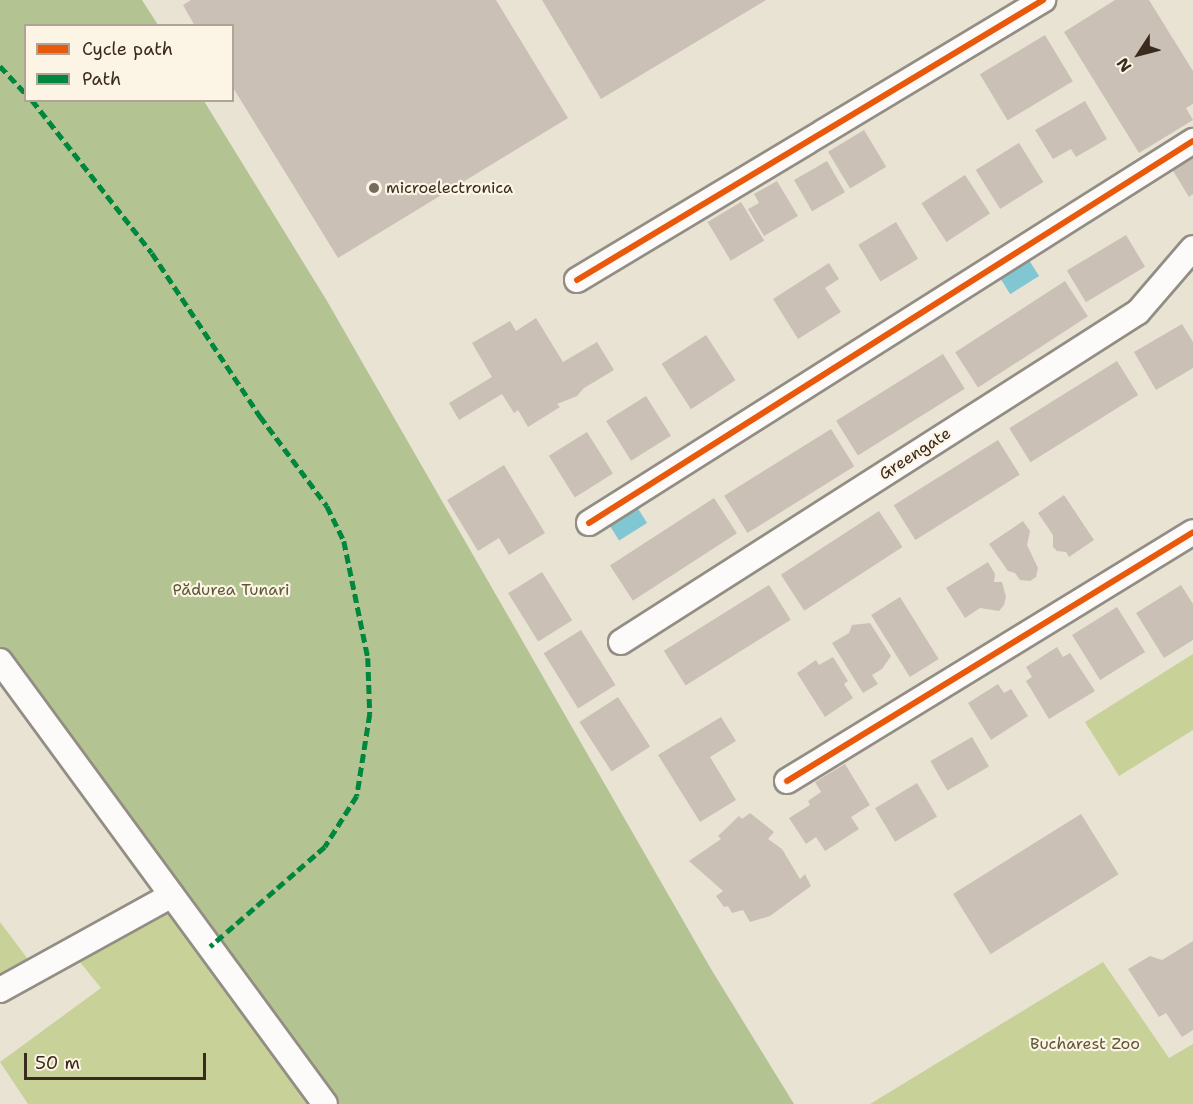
<!DOCTYPE html>
<meta charset="utf-8">
<style>
body{margin:0}
#map{position:relative;width:1193px;height:1104px;overflow:hidden;background:#e9e3d4;font-family:"Shantell Sans",sans-serif}
div>[style]{position:absolute}
.green>*{inset:0;background:#c7d198}
.forest>*{inset:0;background:#b4c392}
.water>*{inset:0;background:#81c7d3;transform-origin:0 0}
.building>*{inset:0;background:#cbc0b6;transform-origin:0 0}
.roads{filter:drop-shadow(2px 0 #938d84) drop-shadow(-2px 0 #938d84) drop-shadow(0 2px #938d84) drop-shadow(0 -2px #938d84)}
.minor>*{height:24px;margin:-12px;padding:0 12px;transform-origin:12px;border-radius:12px;background:#fcfbf9}
.quiet>*{height:4.5px;margin-top:-2.25px;transform-origin:0;background:repeating-linear-gradient(90deg,#00873e 0 9px,transparent 0 13.5px)}
.cycleway>*{height:6px;margin:-3px;padding:0 3px;transform-origin:3px;border-radius:3px;background:#e8590c}
.dots>*{width:16px;height:16px;translate:-50% -50%;box-sizing:border-box;border:3px solid #fcf5e5;border-radius:50%}
span{translate:-50% -50%;white-space:nowrap;text-align:center;line-height:1.15;-webkit-text-stroke:4.5px #fcf5e5;paint-order:stroke}
.poi-label{font-size:16px;color:#3b2a1e}
.left{translate:0 -50%;text-align:left}
.street-label{font-size:16px;color:#3b2a1e}
.park-label{font-size:16px;color:#5d5834}
.legend{position:absolute;left:24px;top:24px;width:210px;height:78px;box-sizing:border-box;background:#fcf5e5;border:2px solid #afa495;margin:0;padding:8px 10px;list-style:none;font-size:18px;color:#3b2a1e}
.legend li{display:flex;align-items:center;gap:12px;height:30px}
.legend b{width:30px;border:2px solid #afa495}
.north{position:absolute;left:1109px;top:24px;width:60px;height:60px;-webkit-text-stroke:4px #fcf5e5;paint-order:stroke;rotate:234deg;font-size:16px;font-weight:700;line-height:24px;text-align:center;color:#3b2a1e}
.north::after{content:'';display:block;margin:auto;width:21px;height:27px;background:#3b2a1e;clip-path:polygon(50% 0,100% 100%,50% 72%,0 100%)}
.scale{position:absolute;left:24px;top:1053px;width:182px;height:27px;box-sizing:border-box;border:3px solid #3b2a1e;border-top:0;padding-left:8px;font-size:18px;line-height:21px;white-space:nowrap;color:#3b2a1e;-webkit-text-stroke:4px #fcf5e5;paint-order:stroke}
</style>
<div id="map">
<div class="green">
<i style="clip-path:polygon(1193px 654px,1193px 730px,1119px 776px,1085px 722px)"></i>
<i style="clip-path:polygon(172px 895px,325px 1104px,28px 1104px,0 1062px,101px 988px,71px 951px)"></i>
<i style="clip-path:polygon(0 922px,36px 970px,0 990px)"></i>
<i style="clip-path:polygon(1103px 962px,1169px 1058px,1193px 1044px,1193px 1104px,870px 1104px)"></i>
</div>
<div class="forest">
<i style="clip-path:polygon(0 0,142px 0,158px 25px,26px 26px,26px 100px,204px 101px,327px 301px,711px 969px,794px 1104px,325px 1104px,0 662px)"></i>
</div>
<div class="water">
<i style="left:1029px;top:260px;width:19px;height:34px;rotate:58deg"></i>
<i style="left:637px;top:507px;width:19px;height:33px;rotate:58deg"></i>
</div>
<div class="building">
<i style="clip-path:polygon(191px 0,496px 0,568px 118px,338px 258px,232px 86px,232px 26px,195px 26px,183px 5px)"></i>
<i style="clip-path:polygon(542px 0,766px 0,601px 99px)"></i>
<i style="clip-path:polygon(1115px 0,1149px 0,1193px 71px,1193px 104px,1186px 108px,1193px 120px,1139px 153px,1064px 32px)"></i>
<i style="left:1045px;top:35px;width:54px;height:76px;rotate:59deg"></i>
<i style="clip-path:polygon(1085px 101px,1107px 139px,1076px 157px,1071px 149px,1053px 159px,1035px 130px)"></i>
<i style="left:864px;top:130px;width:43px;height:42px;rotate:59deg"></i>
<i style="left:1019px;top:143px;width:46px;height:51px;rotate:58deg"></i>
<i style="clip-path:polygon(1193px 152px,1193px 194px,1189px 197px,1170px 166px)"></i>
<i style="left:827px;top:161px;width:36px;height:38px;rotate:60deg"></i>
<i style="left:965px;top:175px;width:46px;height:52px;rotate:57deg"></i>
<i style="clip-path:polygon(777px 181px,798px 216px,764px 236px,748px 209px,759px 203px,754px 194px)"></i>
<i style="left:741px;top:202px;width:45px;height:39px;rotate:59deg"></i>
<i style="left:896px;top:222px;width:43px;height:44px;rotate:59deg"></i>
<i style="left:1126px;top:235px;width:37px;height:69px;rotate:59deg"></i>
<i style="clip-path:polygon(829px 263px,839px 279px,825px 288px,841px 312px,798px 339px,773px 299px)"></i>
<i style="left:1065px;top:281px;width:42px;height:131px;rotate:57deg"></i>
<i style="clip-path:polygon(536px 318px,563px 362px,597px 342px,614px 370px,584px 388px,577px 396px,557px 404px,560px 407px,528px 427px,518px 410px,514px 413px,502px 394px,459px 420px,449px 403px,492px 377px,472px 343px,510px 321px,516px 331px)"></i>
<i style="clip-path:polygon(1182px 324px,1193px 342px,1193px 368px,1156px 390px,1134px 352px)"></i>
<i style="left:706px;top:335px;width:54px;height:53px;rotate:57deg"></i>
<i style="left:943px;top:354px;width:41px;height:126px;rotate:58deg"></i>
<i style="left:1117px;top:361px;width:40px;height:127px;rotate:58deg"></i>
<i style="left:646px;top:396px;width:47px;height:47px;rotate:58deg"></i>
<i style="left:831px;top:429px;width:44px;height:126px;rotate:58deg"></i>
<i style="left:587px;top:432px;width:49px;height:45px;rotate:58deg"></i>
<i style="left:998px;top:440px;width:41px;height:123px;rotate:58deg"></i>
<i style="clip-path:polygon(504px 465px,545px 533px,509px 555px,499px 538px,478px 551px,447px 500px)"></i>
<i style="clip-path:polygon(1064px 495px,1094px 540px,1069px 557px,1066px 552px,1057px 551px,1053px 547px,1053px 535px,1038px 513px)"></i>
<i style="left:714px;top:498px;width:42px;height:124px;rotate:57deg"></i>
<i style="left:879px;top:511px;width:43px;height:117px;rotate:57deg"></i>
<i style="clip-path:polygon(1023px 521px,1030px 531px,1027px 545px,1038px 568px,1036px 577px,1030px 581px,1020px 580px,1015px 573px,1008px 571px,989px 544px)"></i>
<i style="clip-path:polygon(988px 562px,995px 574px,994px 582px,1002px 582px,1006px 597px,1004px 605px,999px 611px,980px 608px,965px 618px,946px 588px)"></i>
<i style="left:542px;top:572px;width:57px;height:40px;rotate:58deg"></i>
<i style="left:769px;top:585px;width:41px;height:124px;rotate:58deg"></i>
<i style="clip-path:polygon(1181px 585px,1193px 604px,1193px 640px,1164px 658px,1136px 613px)"></i>
<i style="left:900px;top:597px;width:73px;height:34px;rotate:58deg"></i>
<i style="left:1117px;top:607px;width:53px;height:53px;rotate:58deg"></i>
<i style="clip-path:polygon(870px 623px,891px 656px,882px 669px,872px 675px,878px 684px,863px 693px,832px 643px,849px 633px,852px 625px)"></i>
<i style="left:581px;top:630px;width:65px;height:44px;rotate:58deg"></i>
<i style="clip-path:polygon(1057px 647px,1063px 657px,1070px 653px,1095px 691px,1049px 719px,1026px 681px,1032px 677px,1026px 667px)"></i>
<i style="clip-path:polygon(833px 657px,848px 681px,844px 684px,853px 698px,825px 717px,797px 673px,816px 660px,819px 665px)"></i>
<i style="clip-path:polygon(998px 684px,1004px 693px,1011px 689px,1028px 716px,991px 740px,968px 703px)"></i>
<i style="left:618px;top:697px;width:59px;height:46px;rotate:57deg"></i>
<i style="clip-path:polygon(721px 717px,736px 741px,710px 757px,736px 800px,700px 822px,658px 755px)"></i>
<i style="left:972px;top:737px;width:34px;height:48px;rotate:60deg"></i>
<i style="clip-path:polygon(845px 764px,870px 805px,851px 817px,859px 829px,825px 851px,816px 837px,806px 844px,789px 818px,810px 805px,808px 801px,821px 792px,815px 782px)"></i>
<i style="left:917px;top:783px;width:39px;height:49px;rotate:59deg"></i>
<i style="clip-path:polygon(750px 813px,774px 832px,768px 839px,782px 849px,800px 879px,805px 874px,811px 886px,770px 916px,750px 922px,743px 910px,732px 913px,728px 906px,724px 907px,716px 896px,723px 891px,689px 861px,721px 839px,718px 836px,739px 816px,742px 819px)"></i>
<i style="left:1081px;top:814px;width:71px;height:151px;rotate:58deg"></i>
<i style="clip-path:polygon(1193px 941px,1193px 1030px,1182px 1037px,1166px 1013px,1159px 1017px,1128px 969px,1150px 956px,1162px 960px)"></i>
</div>
<div class="roads">
<div class="minor">
<i style="left:577px;top:280px;width:544px;rotate:-31deg"></i>
<i style="left:589px;top:523px;width:715px;rotate:-32.31deg"></i>
<i style="left:621px;top:642px;width:613px;rotate:-32.55deg"></i>
<i style="left:1138px;top:312px;width:84px;rotate:-49.3deg"></i>
<i style="left:0;top:661px;width:549px;rotate:53.73deg"></i>
<i style="left:787px;top:781px;width:476px;rotate:-31.5deg"></i>
<i style="left:0;top:990px;width:196px;rotate:-28.9deg"></i>
</div>
</div>
<div class="quiet">
<i style="left:0;top:66px;width:38px;rotate:47deg"></i>
<i style="left:32px;top:100px;width:194px;rotate:51.9deg"></i>
<i style="left:152px;top:253px;width:196px;rotate:56.5deg"></i>
<i style="left:260px;top:416px;width:112px;rotate:53.3deg"></i>
<i style="left:327px;top:506px;width:39px;rotate:64deg"></i>
<i style="left:344px;top:541px;width:119px;rotate:78.4deg"></i>
<i style="left:368px;top:658px;width:56px;rotate:88deg"></i>
<i style="left:370px;top:714px;width:83px;rotate:99deg"></i>
<i style="left:357px;top:796px;width:60px;rotate:122.1deg"></i>
<i style="left:325px;top:847px;width:152px;rotate:139deg"></i>
</div>
<div class="cycleway">
<i style="left:577px;top:280px;width:544px;rotate:-31deg"></i>
<i style="left:589px;top:523px;width:715px;rotate:-32.31deg"></i>
<i style="left:787px;top:781px;width:476px;rotate:-31.5deg"></i>
</div>
<div class="dots">
<i style="left:374px;top:188px;background:#786b5e"></i>
</div>
<div class="poi-label">
<span class="left" style="left:386px;top:188px">microelectronica</span>
</div>
<div class="street-label">
<span style="left:915px;top:454px;rotate:-33deg">Greengate</span>
</div>
<div class="park-label">
<span style="left:231px;top:590px">Pădurea Tunari</span>
<span style="left:1085px;top:1044px">Bucharest Zoo</span>
</div>
<ul class="legend">
<li><b style="height:8px;background:#e8590c"></b>Cycle path</li>
<li><b style="height:8px;background:#00873e"></b>Path</li>
</ul>
<div class="north">N</div>
<div class="scale">50 m</div>
</div>
